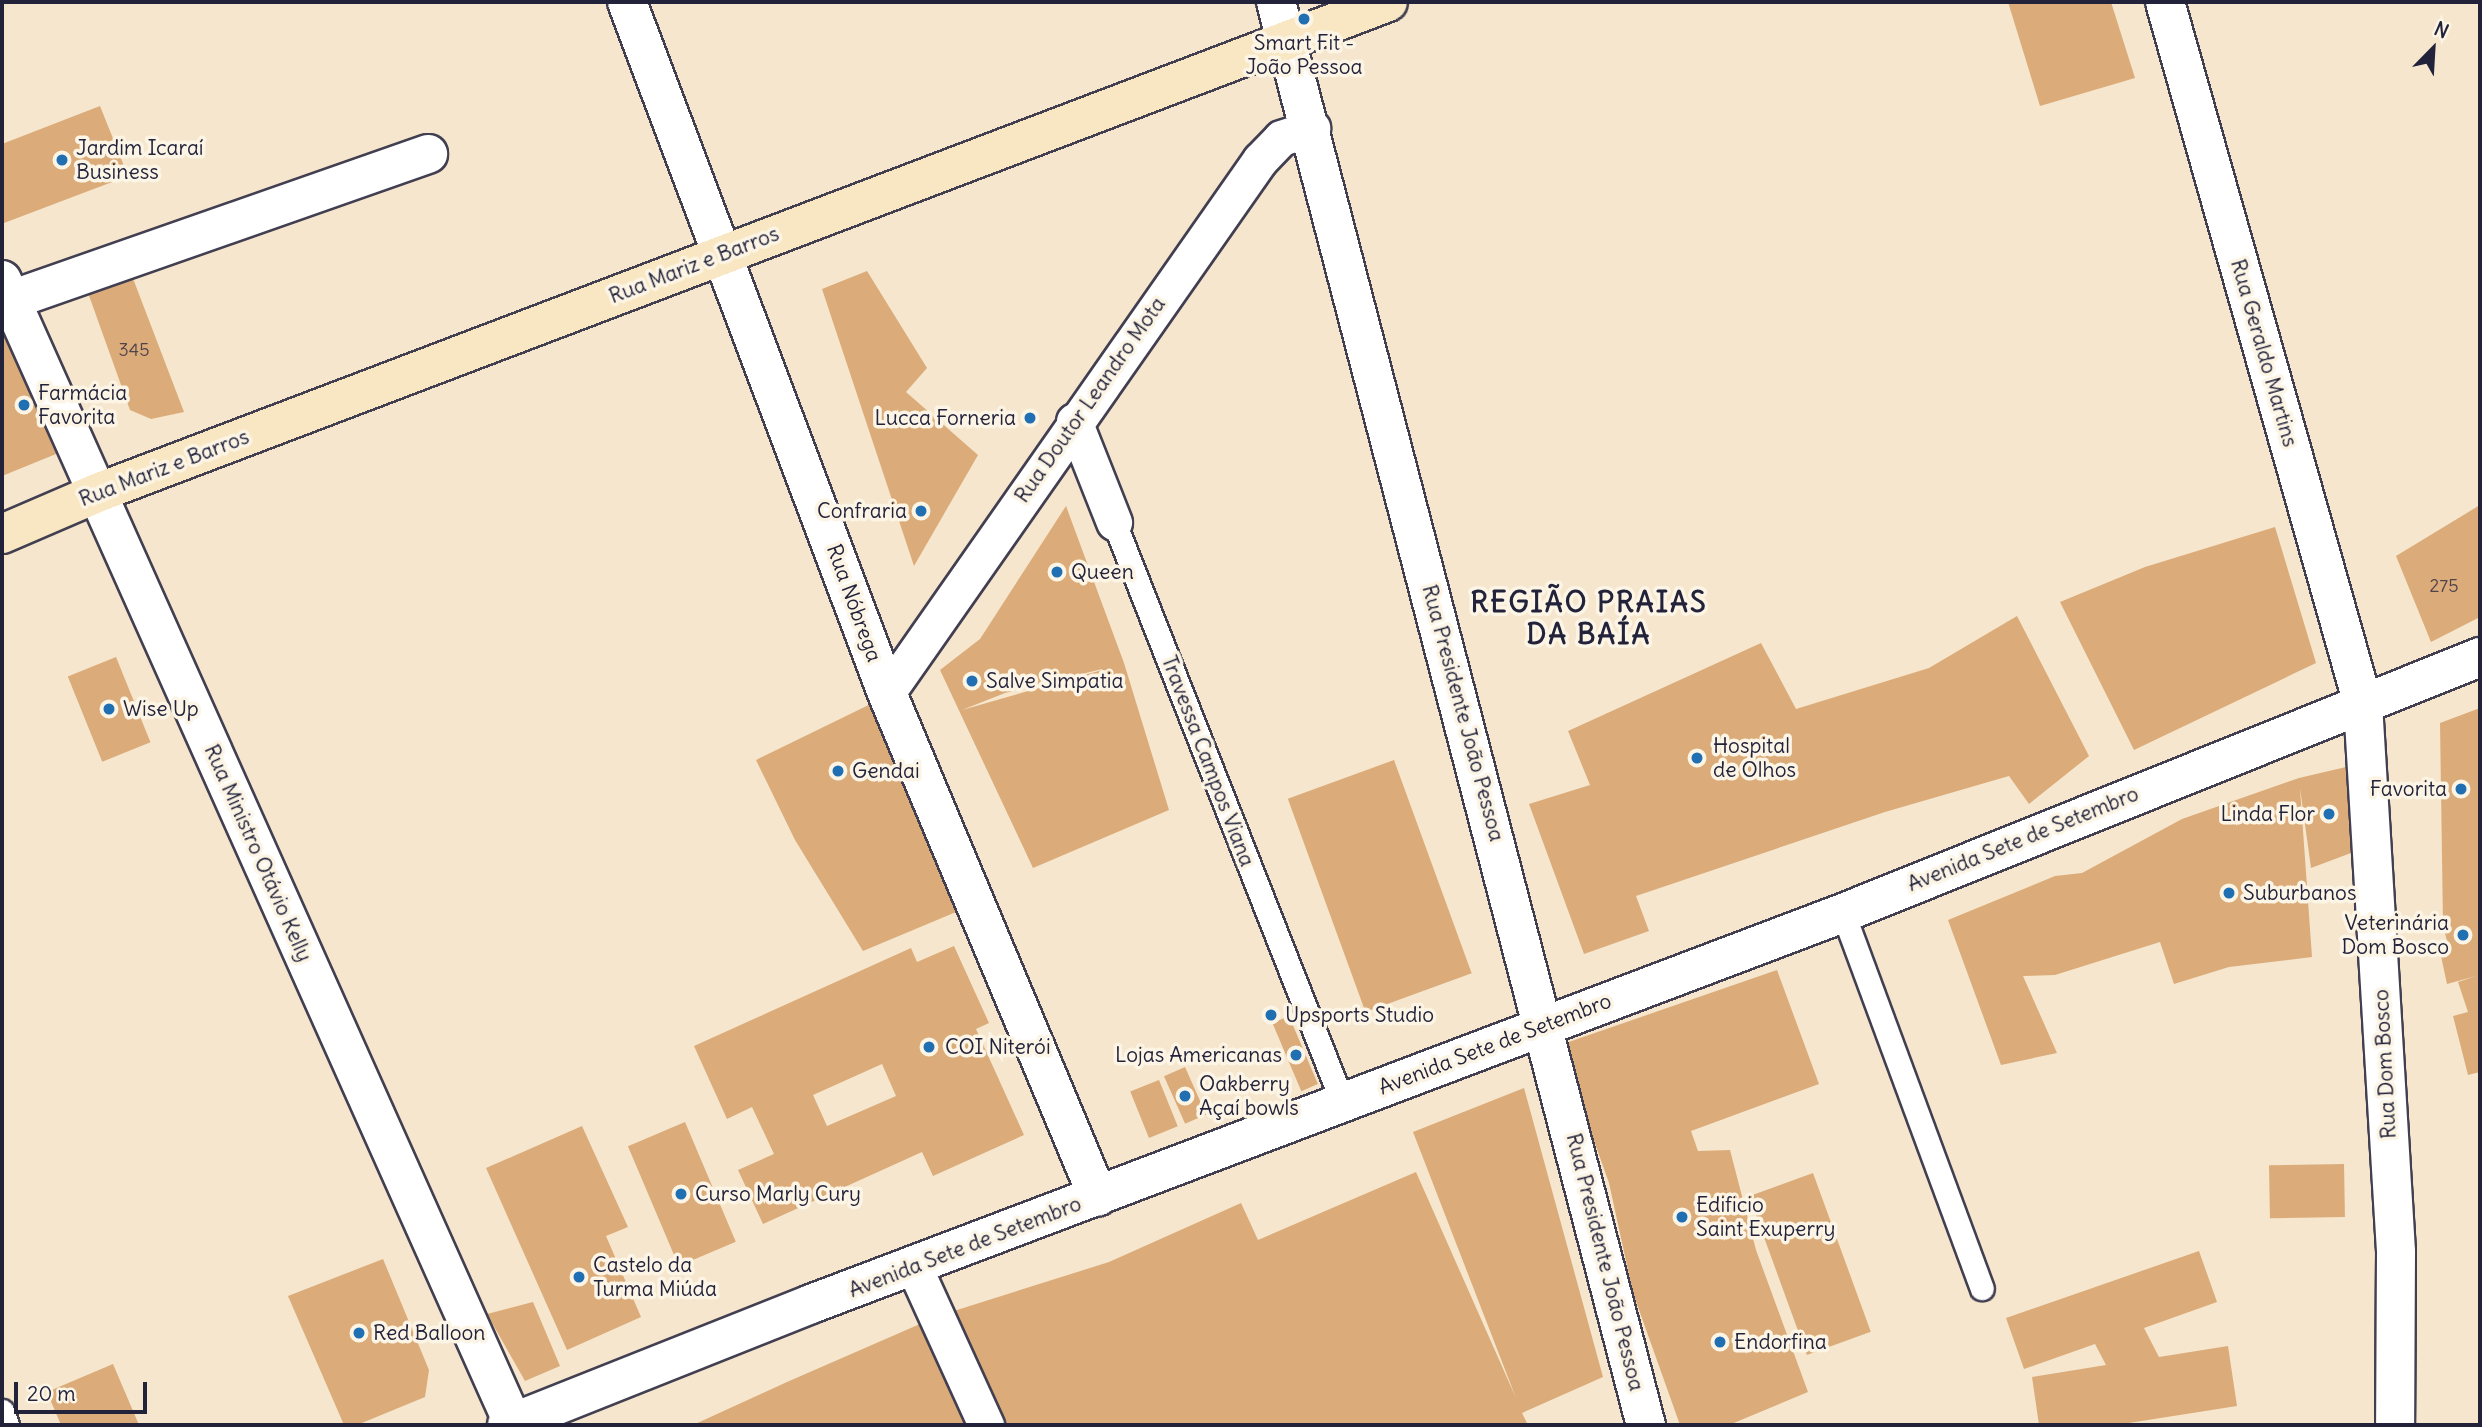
<!DOCTYPE html>
<meta charset="utf-8">
<style>
body{margin:0}
#map{position:relative;width:2482px;height:1427px;overflow:hidden;background:#f5e6cd;font-family:Delius,sans-serif}
div>[style]{position:absolute}
.building>*{inset:0;background:#dbac7a;transform-origin:0 0}
.roads{filter:drop-shadow(2px 0 #423f51) drop-shadow(-2px 0 #423f51) drop-shadow(0 2px #423f51) drop-shadow(0 -2px #423f51)}
.service>*{height:23px;margin:-11.5px;padding:0 11.5px;transform-origin:11.5px;border-radius:11.5px;background:#fff}
.pedestrian>*{height:35px;margin:-17.5px;padding:0 17.5px;transform-origin:17.5px;border-radius:17.5px;background:#fff}
.minor>*{height:38px;margin:-19px;padding:0 19px;transform-origin:19px;border-radius:19px;background:#fff}
.tertiary>*{height:38px;margin:-19px;padding:0 19px;transform-origin:19px;border-radius:19px;background:#fff}
.secondary>*{height:38px;margin:-19px;padding:0 19px;transform-origin:19px;border-radius:19px;background:#f9e7c3}
.dots>*{width:19px;height:19px;translate:-50% -50%;box-sizing:border-box;border:4px solid #fcf5e5;border-radius:50%}
span{translate:-50% -50%;white-space:nowrap;text-align:center;line-height:1.15;-webkit-text-stroke:7px #fcf5e5;paint-order:stroke}
.number-label{font-size:18px;color:#50444b}
.number-label span{-webkit-text-stroke-width:0}
.poi-label{font-size:21px;color:#22223b}
.left{translate:0 -50%;text-align:left}
.right{translate:-100% -50%;text-align:right}
.street-label{font-size:21px;color:#22223b}
.district-label{font-size:28px;color:#22223b;font-weight:700;letter-spacing:2px}
.frame{position:absolute;inset:0;border:4px solid #22223b;pointer-events:none}
.north{position:absolute;left:2398px;top:14px;width:70px;height:70px;-webkit-text-stroke:5px #fcf5e5;paint-order:stroke;rotate:24deg;font-size:19px;font-weight:700;line-height:28px;text-align:center;color:#22223b}
.north::after{content:'';display:block;margin:auto;width:24px;height:32px;background:#22223b;clip-path:polygon(50% 0,100% 100%,50% 72%,0 100%)}
.scale{position:absolute;left:14px;top:1382px;width:133px;height:32px;box-sizing:border-box;border:4px solid #22223b;border-top:0;padding-left:9px;font-size:21px;line-height:24px;white-space:nowrap;color:#22223b;-webkit-text-stroke:5px #fcf5e5;paint-order:stroke}
</style>
<div id="map">
<div class="building">
<i style="clip-path:polygon(2008px 2px,2111px 2px,2135px 78px,2040px 106px)"></i>
<i style="clip-path:polygon(100px 106px,128px 176px,4px 223px,2px 144px)"></i>
<i style="clip-path:polygon(129px 268px,184px 412px,151px 419px,130px 410px,87px 290px)"></i>
<i style="clip-path:polygon(867px 271px,927px 368px,906px 392px,978px 455px,914px 566px,822px 289px)"></i>
<i style="clip-path:polygon(2px 293px,61px 452px,2px 476px)"></i>
<i style="clip-path:polygon(2480px 505px,2480px 617px,2431px 642px,2396px 556px)"></i>
<i style="clip-path:polygon(evenodd,1066px 506px,1124px 663px,1169px 810px,1033px 868px,940px 670px,980px 639px,1066px 506px,1102px 669px,1102px 670px,962px 710px,1005px 693px,1102px 669px)"></i>
<i style="clip-path:polygon(2275px 527px,2316px 663px,2134px 750px,2060px 602px,2145px 567px)"></i>
<i style="clip-path:polygon(2017px 616px,2089px 756px,2029px 804px,2009px 776px,1885px 812px,1636px 896px,1649px 931px,1584px 954px,1529px 804px,1590px 785px,1568px 731px,1761px 643px,1796px 709px,1929px 668px)"></i>
<i style="left:116px;top:657px;width:92px;height:52px;rotate:68deg"></i>
<i style="clip-path:polygon(883px 698px,968px 907px,863px 951px,795px 840px,756px 760px)"></i>
<i style="clip-path:polygon(2480px 708px,2480px 1072px,2468px 1075px,2453px 1016px,2468px 1012px,2458px 982px,2476px 976px,2447px 984px,2441px 956px,2450px 953px,2443px 925px,2440px 723px)"></i>
<i style="left:1394px;top:760px;width:227px;height:113px;rotate:70deg"></i>
<i style="clip-path:polygon(2346px 767px,2359px 850px,2311px 868px,2300px 788px,2312px 957px,2229px 967px,2174px 984px,2160px 942px,2055px 975px,2023px 976px,2057px 1053px,2001px 1065px,1948px 920px,2055px 876px,2082px 873px,2182px 819px,2299px 778px)"></i>
<i style="clip-path:polygon(evenodd,954px 946px,989px 1023px,976px 1029px,1024px 1135px,933px 1176px,922px 1152px,763px 1224px,738px 1170px,774px 1154px,752px 1107px,727px 1119px,694px 1046px,911px 948px,917px 962px,954px 946px,882px 1064px,896px 1096px,827px 1126px,813px 1095px,882px 1064px)"></i>
<i style="clip-path:polygon(1777px 970px,1819px 1084px,1691px 1131px,1698px 1151px,1730px 1150px,1756px 1250px,1808px 1392px,1729px 1425px,1680px 1425px,1633px 1293px,1609px 1183px,1560px 1045px)"></i>
<i style="left:1289px;top:1016px;width:74px;height:18px;rotate:67deg"></i>
<i style="left:1185px;top:1067px;width:52px;height:23px;rotate:66deg"></i>
<i style="left:1159px;top:1080px;width:50px;height:31px;rotate:68deg"></i>
<i style="clip-path:polygon(1524px 1088px,1603px 1377px,1522px 1413px,1528px 1425px,990px 1425px,938px 1316px,1109px 1262px,1241px 1203px,1258px 1240px,1416px 1172px,1516px 1398px,1413px 1132px)"></i>
<i style="left:685px;top:1122px;width:130px;height:62px;rotate:67deg"></i>
<i style="clip-path:polygon(582px 1126px,628px 1227px,606px 1236px,641px 1317px,567px 1350px,486px 1168px)"></i>
<i style="left:2344px;top:1164px;width:53px;height:75px;rotate:89deg"></i>
<i style="left:1813px;top:1173px;width:169px;height:68px;rotate:70deg"></i>
<i style="clip-path:polygon(2199px 1251px,2217px 1302px,2144px 1328px,2159px 1357px,2228px 1346px,2237px 1406px,2116px 1425px,2039px 1425px,2032px 1377px,2106px 1365px,2095px 1344px,2024px 1369px,2006px 1318px)"></i>
<i style="clip-path:polygon(383px 1259px,429px 1370px,425px 1397px,357px 1425px,344px 1425px,288px 1296px)"></i>
<i style="clip-path:polygon(533px 1302px,560px 1366px,525px 1381px,487px 1314px)"></i>
<i style="clip-path:polygon(936px 1317px,983px 1425px,693px 1425px,787px 1382px)"></i>
<i style="clip-path:polygon(113px 1364px,139px 1425px,61px 1425px,47px 1392px)"></i>
</div>
<div class="roads">
<div class="service">
<i style="left:1114px;top:522px;width:622px;rotate:68.51deg"></i>
<i style="left:1843px;top:913px;width:400px;rotate:69.7deg"></i>
<i style="left:2px;top:1411px;width:15px;rotate:70deg"></i>
</div>
<div class="pedestrian">
<i style="left:1074px;top:421px;width:109px;rotate:68.4deg"></i>
<i style="left:887px;top:693px;width:651px;rotate:-55.02deg"></i>
<i style="left:1260px;top:160px;width:30px;rotate:-46deg"></i>
<i style="left:1281px;top:138px;width:33px;rotate:-18deg"></i>
<i style="left:914px;top:1267px;width:174px;rotate:65.5deg"></i>
</div>
<div class="minor">
<i style="left:627px;top:2px;width:738px;rotate:69.38deg"></i>
<i style="left:887px;top:693px;width:546px;rotate:67.28deg"></i>
<i style="left:11px;top:300px;width:442px;rotate:-19.3deg"></i>
</div>
<div class="tertiary">
<i style="left:1276px;top:2px;width:1470px;rotate:75.43deg"></i>
<i style="left:2165px;top:2px;width:729px;rotate:74.25deg"></i>
<i style="left:2363px;top:704px;width:549px;rotate:86.55deg"></i>
<i style="left:2396px;top:1252px;width:173px;rotate:90.3deg"></i>
<i style="left:2px;top:280px;width:1254px;rotate:65.91deg"></i>
<i style="left:507px;top:1425px;width:327px;rotate:-21.7deg"></i>
<i style="left:811px;top:1304px;width:1104px;rotate:-20.75deg"></i>
<i style="left:1843px;top:913px;width:687px;rotate:-21.89deg"></i>
</div>
<div class="secondary">
<i style="left:2px;top:534px;width:103px;rotate:-23.3deg"></i>
<i style="left:97px;top:493px;width:1381px;rotate:-20.82deg"></i>
</div>
</div>
<div class="dots">
<i style="left:1304px;top:19px;background:#1f6fb2"></i>
<i style="left:62px;top:160px;background:#1f6fb2"></i>
<i style="left:24px;top:405px;background:#1f6fb2"></i>
<i style="left:1030px;top:418px;background:#1f6fb2"></i>
<i style="left:921px;top:511px;background:#1f6fb2"></i>
<i style="left:1057px;top:572px;background:#1f6fb2"></i>
<i style="left:972px;top:681px;background:#1f6fb2"></i>
<i style="left:109px;top:709px;background:#1f6fb2"></i>
<i style="left:1697px;top:758px;background:#1f6fb2"></i>
<i style="left:838px;top:771px;background:#1f6fb2"></i>
<i style="left:2461px;top:789px;background:#1f6fb2"></i>
<i style="left:2329px;top:814px;background:#1f6fb2"></i>
<i style="left:2229px;top:893px;background:#1f6fb2"></i>
<i style="left:2463px;top:935px;background:#1f6fb2"></i>
<i style="left:1271px;top:1015px;background:#1f6fb2"></i>
<i style="left:929px;top:1047px;background:#1f6fb2"></i>
<i style="left:1296px;top:1055px;background:#1f6fb2"></i>
<i style="left:1185px;top:1096px;background:#1f6fb2"></i>
<i style="left:681px;top:1194px;background:#1f6fb2"></i>
<i style="left:1682px;top:1217px;background:#1f6fb2"></i>
<i style="left:579px;top:1277px;background:#1f6fb2"></i>
<i style="left:359px;top:1333px;background:#1f6fb2"></i>
<i style="left:1720px;top:1342px;background:#1f6fb2"></i>
</div>
<div class="number-label">
<span style="left:134px;top:350px">345</span>
<span style="left:2444px;top:586px">275</span>
</div>
<div class="poi-label">
<span style="left:1304px;top:55px">Smart Fit -<br>João Pessoa</span>
<span class="left" style="left:76px;top:160px">Jardim Icaraí<br>Business</span>
<span class="left" style="left:38px;top:405px">Farmácia<br>Favorita</span>
<span class="right" style="left:1016px;top:418px">Lucca Forneria</span>
<span class="right" style="left:907px;top:511px">Confraria</span>
<span class="left" style="left:1071px;top:572px">Queen</span>
<span class="left" style="left:986px;top:681px">Salve Simpatia</span>
<span class="left" style="left:123px;top:709px">Wise Up</span>
<span class="left" style="left:1713px;top:758px">Hospital<br>de Olhos</span>
<span class="left" style="left:852px;top:771px">Gendai</span>
<span class="right" style="left:2447px;top:789px">Favorita</span>
<span class="right" style="left:2315px;top:814px">Linda Flor</span>
<span class="left" style="left:2243px;top:893px">Suburbanos</span>
<span class="right" style="left:2449px;top:935px">Veterinária<br>Dom Bosco</span>
<span class="left" style="left:1285px;top:1015px">Upsports Studio</span>
<span class="left" style="left:945px;top:1047px">COI Niterói</span>
<span class="right" style="left:1282px;top:1055px">Lojas Americanas</span>
<span class="left" style="left:1199px;top:1096px">Oakberry<br>Açaí bowls</span>
<span class="left" style="left:695px;top:1194px">Curso Marly Cury</span>
<span class="left" style="left:1696px;top:1217px">Edificio<br>Saint Exuperry</span>
<span class="left" style="left:593px;top:1277px">Castelo da<br>Turma Miúda</span>
<span class="left" style="left:373px;top:1333px">Red Balloon</span>
<span class="left" style="left:1734px;top:1342px">Endorfina</span>
</div>
<div class="street-label">
<span style="left:694px;top:265px;rotate:-21deg">Rua Mariz e Barros</span>
<span style="left:2264px;top:353px;rotate:74deg">Rua Geraldo Martins</span>
<span style="left:1090px;top:400px;rotate:-55deg">Rua Doutor Leandro Mota</span>
<span style="left:164px;top:468px;rotate:-21deg">Rua Mariz e Barros</span>
<span style="left:854px;top:603px;rotate:70deg">Rua Nóbrega</span>
<span style="left:1463px;top:713px;rotate:75deg">Rua Presidente João Pessoa</span>
<span style="left:1208px;top:761px;rotate:69deg">Travessa Campos Viana</span>
<span style="left:2023px;top:839px;rotate:-22deg">Avenida Sete de Setembro</span>
<span style="left:258px;top:853px;rotate:66deg">Rua Ministro Otávio Kelly</span>
<span style="left:1495px;top:1044px;rotate:-21deg">Avenida Sete de Setembro</span>
<span style="left:2385px;top:1064px;rotate:-93deg">Rua Dom Bosco</span>
<span style="left:965px;top:1247px;rotate:-21deg">Avenida Sete de Setembro</span>
<span style="left:1605px;top:1262px;rotate:76deg">Rua Presidente João Pessoa</span>
</div>
<div class="district-label">
<span style="left:1589px;top:618px">REGIÃO PRAIAS<br>DA BAÍA</span>
</div>
<div class="frame"></div>
<div class="north">N</div>
<div class="scale">20 m</div>
</div>
